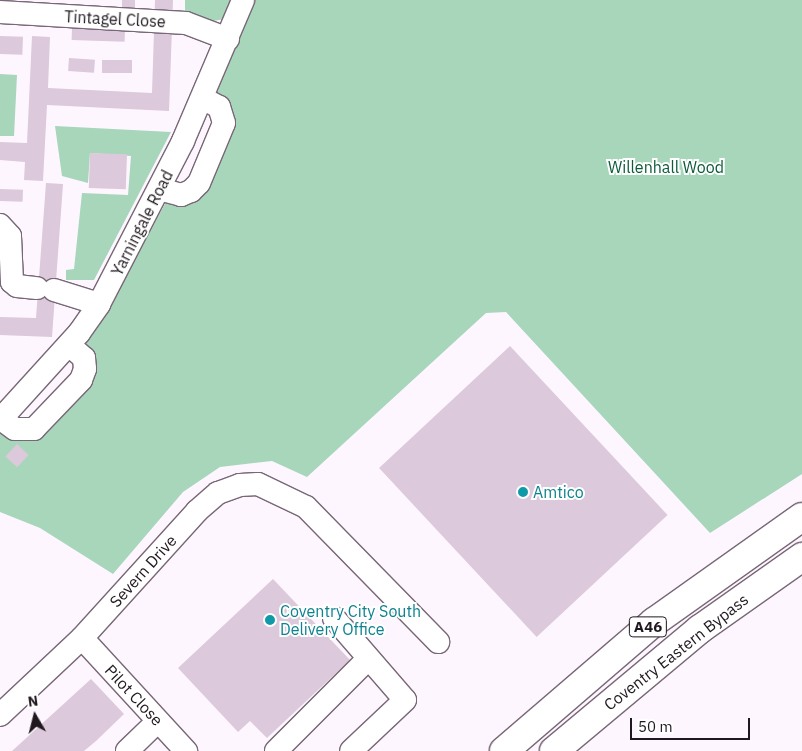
<!DOCTYPE html>
<style>
body{margin:0}
#map{position:relative;width:802px;height:751px;overflow:hidden;background:#fef6fe;font-family:"IBM Plex Sans",sans-serif}
div>[style]{position:absolute}
.green>*{inset:0;background:#a7d6bb}
.building>*{inset:0;background:#dcc9db;transform-origin:0 0}
.roads{filter:drop-shadow(1px 0 #786777) drop-shadow(-1px 0 #786777) drop-shadow(0 1px #786777) drop-shadow(0 -1px #786777)}
.minor>*{height:22px;margin:-11px;padding:0 11px;transform-origin:11px;border-radius:11px;background:#fff}
.highway>*{height:28px;margin:-14px;padding:0 14px;transform-origin:14px;border-radius:14px;background:#fff}
.dots>*{width:14px;height:14px;translate:-50% -50%;box-sizing:border-box;border:2px solid #fff;border-radius:50%}
span{translate:-50% -50%;white-space:nowrap;text-align:center;line-height:1.15;-webkit-text-stroke:4px #fff;paint-order:stroke}
.shield-label span{padding:1px 4px;background:#fff;border:1px solid;border-radius:4px;-webkit-text-stroke-width:0}
.shield-label{font-size:15px;color:#1f181f;font-weight:700}
.street-label{font-size:16px;color:#1f181f}
.park-label{font-size:16px;color:#0e5b3b}
.culture-label{font-size:16px;color:#0d838f}
.left{translate:0 -50%;text-align:left}
.north{position:absolute;left:10px;top:691px;width:50px;height:50px;-webkit-text-stroke:4px #fff;paint-order:stroke;rotate:352deg;font-size:14px;font-weight:700;line-height:20px;text-align:center;color:#1f181f}
.north::after{content:'';display:block;margin:auto;width:18px;height:22px;background:#1f181f;clip-path:polygon(50% 0,100% 100%,50% 72%,0 100%)}
.scale{position:absolute;left:630px;top:718px;width:120px;height:22px;box-sizing:border-box;border:2px solid #1f181f;border-top:0;padding-left:6px;font-size:15px;line-height:18px;white-space:nowrap;color:#1f181f;-webkit-text-stroke:4px #fff;paint-order:stroke}
</style>
<div id="map">
<div class="green">
<i style="clip-path:polygon(185px 0,231px 0,225px 19px,213px 21px,185px 15px)"></i>
<i style="clip-path:polygon(254px 0,802px 0,802px 474px,710px 533px,506px 312px,486px 313px,307px 477px,272px 461px,220px 467px,183px 492px,113px 574px,40px 528px,0 512px,0 432px,43px 430px,85px 347px,83px 341px,108px 309px,166px 202px,180px 204px,231px 125px,214px 91px)"></i>
<i style="clip-path:polygon(0 74px,17px 75px,14px 136px,0 136px)"></i>
<i style="clip-path:polygon(55px 126px,171px 132px,94px 280px,66px 280px,66px 270px,74px 269px,82px 193px,128px 195px,131px 156px,90px 153px,88px 183px,62px 176px)"></i>
</div>
<div class="building">
<i style="left:122px;top:0;width:13px;height:14px"></i>
<i style="clip-path:polygon(155px 0,173px 0,169px 111px,47px 105px,43px 181px,24px 180px,25px 162px,0 160px,0 142px,27px 143px,32px 36px,50px 37px,48px 88px,152px 93px)"></i>
<i style="left:72px;top:28px;width:53px;height:12px;rotate:2deg"></i>
<i style="left:0;top:36px;width:23px;height:18px;rotate:2deg"></i>
<i style="left:69px;top:58px;width:26px;height:13px;rotate:4deg"></i>
<i style="left:102px;top:60px;width:30px;height:13px"></i>
<i style="left:90px;top:153px;width:37px;height:35px;rotate:2deg"></i>
<i style="clip-path:polygon(46px 183px,63px 184px,52px 337px,0 335px,0 317px,36px 318px)"></i>
<i style="left:0;top:189px;width:23px;height:12px;rotate:2deg"></i>
<i style="left:510px;top:346px;width:231px;height:179px;rotate:47deg"></i>
<i style="left:17px;top:444px;width:16px;height:17px;rotate:43deg"></i>
<i style="clip-path:polygon(273px 579px,350px 660px,267px 738px,250px 721px,238px 732px,178px 668px)"></i>
<i style="clip-path:polygon(91px 679px,124px 714px,96px 741px,84px 751px,12px 751px)"></i>
</div>
<div class="roads">
<div class="minor">
<i style="left:0;top:12px;width:186px;rotate:3.4deg"></i>
<i style="left:186px;top:23px;width:45px;rotate:20.9deg"></i>
<i style="left:159px;top:189px;width:23px;rotate:15deg"></i>
<i style="left:181px;top:195px;width:11px;rotate:-22deg"></i>
<i style="left:191px;top:191px;width:11px;rotate:-45deg"></i>
<i style="left:199px;top:183px;width:65px;rotate:-67.4deg"></i>
<i style="left:224px;top:123px;width:17px;rotate:-107deg"></i>
<i style="left:219px;top:107px;width:19px;rotate:-152deg"></i>
<i style="left:0;top:225px;width:15px;rotate:48deg"></i>
<i style="left:10px;top:236px;width:46px;rotate:87.5deg"></i>
<i style="left:12px;top:282px;width:6px;rotate:39deg"></i>
<i style="left:17px;top:286px;width:20px;rotate:6deg"></i>
<i style="left:54px;top:290px;width:47px;rotate:17.3deg"></i>
<i style="left:1px;top:419px;width:17px;rotate:36deg"></i>
<i style="left:15px;top:429px;width:19px"></i>
<i style="left:34px;top:429px;width:68px;rotate:-46.2deg"></i>
<i style="left:81px;top:380px;width:12px;rotate:-70deg"></i>
<i style="left:85px;top:369px;width:11px;rotate:-95deg"></i>
<i style="left:84px;top:358px;width:20px;rotate:-139deg"></i>
<i style="left:0;top:420px;width:118px;rotate:-47.8deg"></i>
<i style="left:79px;top:333px;width:35px;rotate:-55deg"></i>
<i style="left:99px;top:304px;width:183px;rotate:-62.7deg"></i>
<i style="left:183px;top:141px;width:153px;rotate:-66.9deg"></i>
<i style="left:334px;top:618px;width:108px;rotate:49.1deg"></i>
<i style="left:405px;top:700px;width:74px;rotate:136.6deg"></i>
<i style="left:82px;top:638px;width:154px;rotate:47.4deg"></i>
<i style="left:0;top:715px;width:112px;rotate:-43.2deg"></i>
<i style="left:82px;top:638px;width:171px;rotate:-47.8deg"></i>
<i style="left:197px;top:511px;width:28px;rotate:-41deg"></i>
<i style="left:218px;top:493px;width:23px;rotate:-20deg"></i>
<i style="left:240px;top:485px;width:18px;rotate:-3deg"></i>
<i style="left:258px;top:484px;width:53px;rotate:25.6deg"></i>
<i style="left:306px;top:507px;width:189px;rotate:45.6deg"></i>
<i style="left:127px;top:751px;width:43px;rotate:-44.1deg"></i>
<i style="left:276px;top:751px;width:130px;rotate:-45deg"></i>
</div>
<div class="highway">
<i style="left:504px;top:751px;width:198px;rotate:-40.7deg"></i>
<i style="left:654px;top:622px;width:181px;rotate:-35.4deg"></i>
<i style="left:554px;top:751px;width:190px;rotate:-39.9deg"></i>
<i style="left:700px;top:629px;width:125px;rotate:-35.2deg"></i>
</div>
</div>
<div class="dots">
<i style="left:523px;top:492px;background:#0f9aa8"></i>
<i style="left:270px;top:620px;background:#0f9aa8"></i>
</div>
<div class="shield-label">
<span style="left:648px;top:627px">A46</span>
</div>
<div class="street-label">
<span style="left:115px;top:19px;rotate:3deg">Tintagel Close</span>
<span style="left:142px;top:223px;rotate:-63deg">Yarningale Road</span>
<span style="left:143px;top:571px;rotate:-48deg">Severn Drive</span>
<span style="left:676px;top:652px;rotate:-38deg">Coventry Eastern Bypass</span>
<span style="left:134px;top:695px;rotate:47deg">Pilot Close</span>
</div>
<div class="park-label">
<span style="left:666px;top:167px">Willenhall Wood</span>
</div>
<div class="culture-label">
<span class="left" style="left:533px;top:492px">Amtico</span>
<span class="left" style="left:280px;top:620px">Coventry City South<br>Delivery Office</span>
</div>
<div class="north">N</div>
<div class="scale">50 m</div>
</div>
